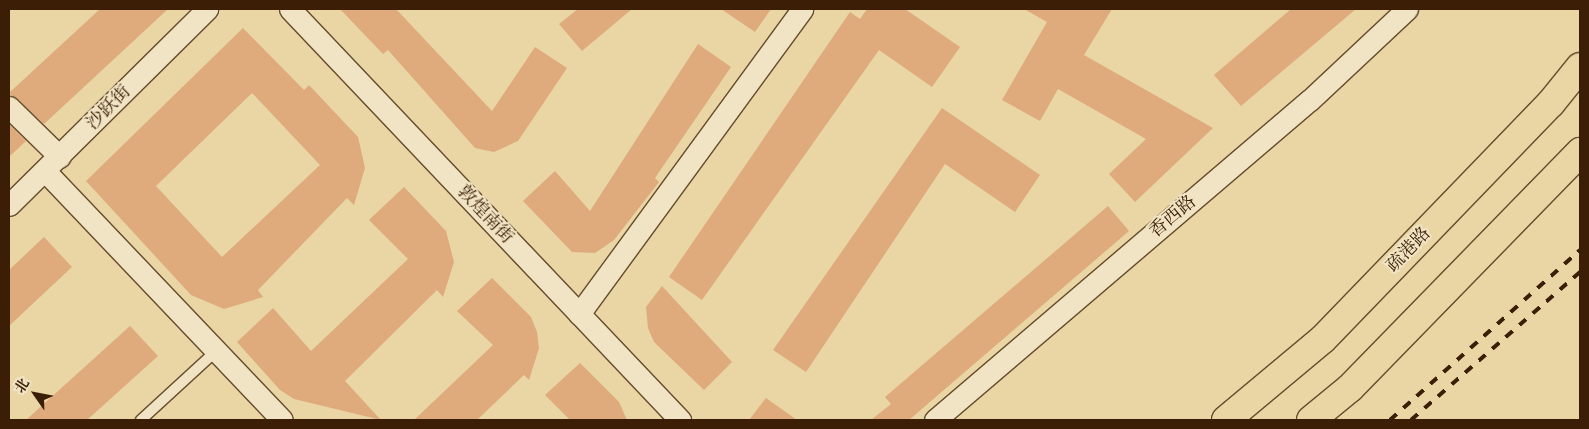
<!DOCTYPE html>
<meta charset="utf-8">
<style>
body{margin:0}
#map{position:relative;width:1589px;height:429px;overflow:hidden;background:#e9d6a4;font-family:"IM FELL Double Pica","Noto Serif SC",serif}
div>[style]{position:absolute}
.building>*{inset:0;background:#dfaa7c}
.roads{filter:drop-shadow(1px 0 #664c2d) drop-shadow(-1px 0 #664c2d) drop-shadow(0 1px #664c2d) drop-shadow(0 -1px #664c2d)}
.lane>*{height:10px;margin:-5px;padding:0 5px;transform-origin:5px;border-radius:5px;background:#f1e4c4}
.street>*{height:21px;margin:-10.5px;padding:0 10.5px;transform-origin:10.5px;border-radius:10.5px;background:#f1e4c4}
.highway>*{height:28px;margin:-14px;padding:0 14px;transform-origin:14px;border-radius:14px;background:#e9d6a4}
.rail>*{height:4px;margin-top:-2px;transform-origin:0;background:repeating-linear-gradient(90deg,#3b1e05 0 9px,transparent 0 18px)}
span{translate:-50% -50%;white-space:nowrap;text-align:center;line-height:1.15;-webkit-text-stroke:4px #f1e4c4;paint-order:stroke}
.street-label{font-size:18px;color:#3b1e05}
.frame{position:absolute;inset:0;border:10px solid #3b1e05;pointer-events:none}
.north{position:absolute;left:10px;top:369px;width:50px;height:50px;-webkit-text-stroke:4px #f1e4c4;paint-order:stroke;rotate:303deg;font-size:14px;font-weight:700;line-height:20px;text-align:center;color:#3b1e05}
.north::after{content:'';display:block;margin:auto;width:18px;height:22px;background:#3b1e05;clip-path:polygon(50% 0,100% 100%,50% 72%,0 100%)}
</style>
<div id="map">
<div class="building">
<i style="clip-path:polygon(100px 9px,168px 9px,44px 124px,9px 93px)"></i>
<i style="clip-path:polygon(340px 9px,396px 9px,492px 111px,535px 47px,567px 68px,518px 141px,494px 152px,475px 148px,388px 50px,383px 54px)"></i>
<i style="clip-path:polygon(578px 9px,632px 9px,582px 51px,559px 24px)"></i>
<i style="clip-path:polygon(721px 9px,771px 9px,755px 32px)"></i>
<i style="clip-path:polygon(867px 9px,905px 9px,960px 47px,932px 87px,879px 50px,702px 300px,669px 277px,850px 12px,860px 19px)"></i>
<i style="clip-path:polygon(1024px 9px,1112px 9px,1084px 55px,1213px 128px,1135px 202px,1109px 174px,1146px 139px,1058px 89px,1040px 121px,1002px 100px,1047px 22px)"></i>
<i style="clip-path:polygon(1291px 9px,1356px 9px,1241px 106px,1214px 75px)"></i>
<i style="clip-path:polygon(evenodd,243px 28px,304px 90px,309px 85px,358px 137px,365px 168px,354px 205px,347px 198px,258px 290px,263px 297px,224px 309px,191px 295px,86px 181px,243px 28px,252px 93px,320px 165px,222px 257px,156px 186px,252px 93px)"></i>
<i style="clip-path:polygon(698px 44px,731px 67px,655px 178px,659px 182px,614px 240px,595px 253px,572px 252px,523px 201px,555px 171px,590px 211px)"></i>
<i style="clip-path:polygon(942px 108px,1040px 175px,1015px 212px,945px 164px,806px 372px,773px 350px)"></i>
<i style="clip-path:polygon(9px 124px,26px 141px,9px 157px)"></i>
<i style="clip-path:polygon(404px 187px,446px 231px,454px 262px,443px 297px,437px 290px,345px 381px,381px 420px,294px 399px,280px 390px,237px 342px,273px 308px,311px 351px,408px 259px,369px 220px)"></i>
<i style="clip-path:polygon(1108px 206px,1129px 231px,909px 420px,871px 420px,891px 404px,885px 397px)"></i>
<i style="clip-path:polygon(44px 237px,72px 267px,9px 326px,9px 270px)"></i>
<i style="clip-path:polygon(492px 278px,531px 317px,537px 332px,539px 348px,529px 380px,524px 375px,477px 420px,414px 420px,493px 345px,457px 311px)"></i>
<i style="clip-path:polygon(662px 286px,732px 362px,704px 390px,654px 342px,648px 328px,646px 307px)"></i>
<i style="clip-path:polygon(130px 326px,158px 356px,87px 420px,26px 420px)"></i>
<i style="clip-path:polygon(580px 363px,619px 402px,627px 420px,570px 420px,545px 395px)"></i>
<i style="clip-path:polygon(766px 398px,797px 420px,749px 420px)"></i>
</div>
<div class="roads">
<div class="lane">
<i style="left:141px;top:420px;width:102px;rotate:-42.6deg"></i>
</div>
<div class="street">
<i style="left:290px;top:9px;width:567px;rotate:46.5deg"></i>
<i style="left:9px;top:107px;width:71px;rotate:44.4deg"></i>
<i style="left:46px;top:172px;width:342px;rotate:46.4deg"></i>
<i style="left:9px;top:205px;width:279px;rotate:-44.7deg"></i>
<i style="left:579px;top:314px;width:378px;rotate:-53.8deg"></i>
<i style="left:935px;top:420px;width:493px;rotate:-40.5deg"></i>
<i style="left:1310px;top:100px;width:133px;rotate:-43.2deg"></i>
</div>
<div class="highway">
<i style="left:1226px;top:420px;width:126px;rotate:-39.9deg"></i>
<i style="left:1323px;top:339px;width:328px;rotate:-46deg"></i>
<i style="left:1551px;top:103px;width:46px;rotate:-51.1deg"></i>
<i style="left:1311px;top:420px;width:50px;rotate:-39.4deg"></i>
<i style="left:1350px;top:388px;width:330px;rotate:-45.7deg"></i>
</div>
</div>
<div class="rail">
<i style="left:1390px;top:420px;width:255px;rotate:-41.8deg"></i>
<i style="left:1411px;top:420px;width:225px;rotate:-41.2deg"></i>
</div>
<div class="street-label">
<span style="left:109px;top:108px;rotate:-45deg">沙跃街</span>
<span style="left:485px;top:215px;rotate:47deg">敦煌南街</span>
<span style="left:1173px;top:217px;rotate:-40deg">香西路</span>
<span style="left:1409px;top:250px;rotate:-46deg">疏港路</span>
</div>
<div class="frame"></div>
<div class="north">北</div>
</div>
